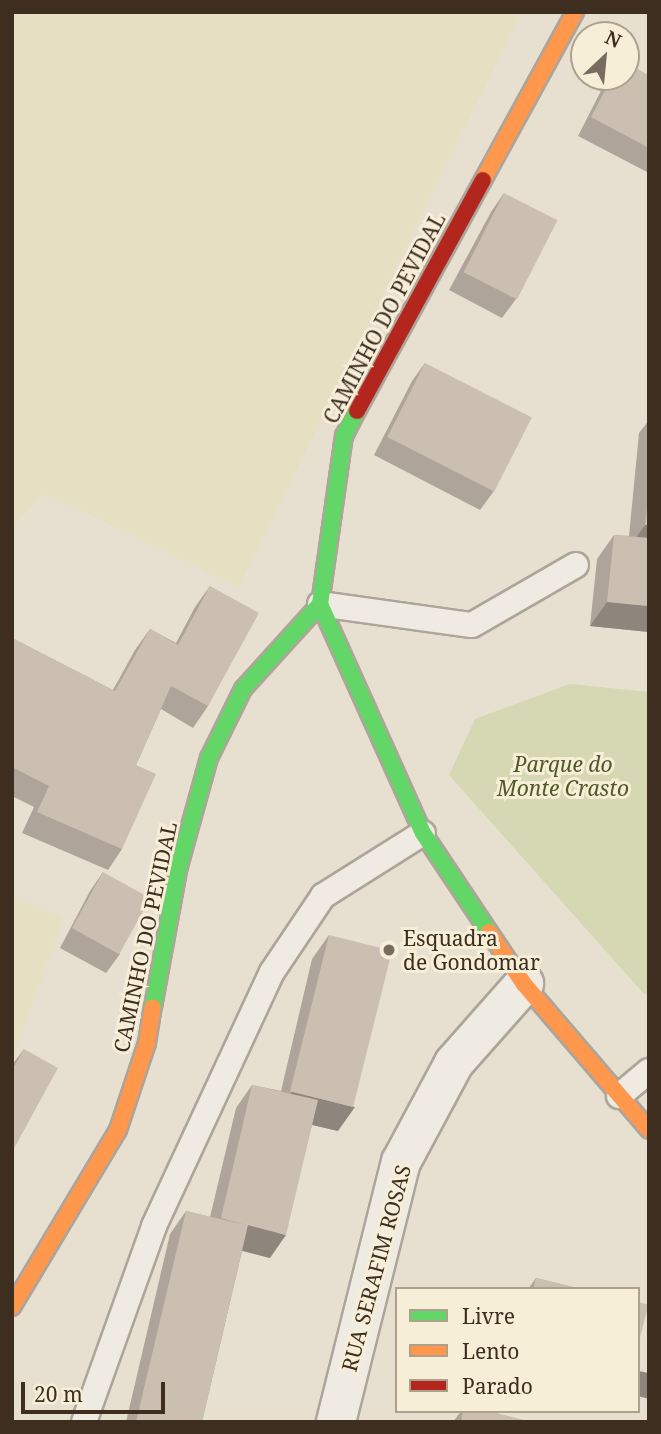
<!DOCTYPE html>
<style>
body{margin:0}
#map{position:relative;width:661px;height:1434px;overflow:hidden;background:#e7e0d1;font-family:"Noto Serif",serif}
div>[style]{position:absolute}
.farmland>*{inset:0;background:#e6dfc2}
.green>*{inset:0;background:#d6d7b3}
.roads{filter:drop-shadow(2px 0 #ada599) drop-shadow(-2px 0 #ada599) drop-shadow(0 2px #ada599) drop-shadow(0 -2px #ada599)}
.lane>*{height:24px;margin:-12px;padding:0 12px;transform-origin:12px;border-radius:12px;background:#efebe3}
.street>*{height:38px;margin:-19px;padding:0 19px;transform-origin:19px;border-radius:19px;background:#efebe3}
.fast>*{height:16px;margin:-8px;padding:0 8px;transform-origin:8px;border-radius:8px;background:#63d668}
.slow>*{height:16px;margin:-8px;padding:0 8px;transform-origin:8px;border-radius:8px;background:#ff974d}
.jam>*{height:16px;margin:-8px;padding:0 8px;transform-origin:8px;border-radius:8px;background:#b3261e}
.wall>*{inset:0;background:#afa499}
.shaded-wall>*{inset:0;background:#8e867d}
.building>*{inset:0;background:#cbbfb2;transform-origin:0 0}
.dots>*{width:19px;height:19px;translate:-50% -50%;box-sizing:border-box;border:4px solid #f7eed8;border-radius:50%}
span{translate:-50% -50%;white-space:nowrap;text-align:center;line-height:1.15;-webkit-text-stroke:6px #f7eed8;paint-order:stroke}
.street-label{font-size:21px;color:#3d2e20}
.park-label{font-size:21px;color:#4d5a26;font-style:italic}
.poi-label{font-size:21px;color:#3d2e20}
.left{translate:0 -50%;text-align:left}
.frame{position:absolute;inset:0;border:14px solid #3d2e20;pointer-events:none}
.legend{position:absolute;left:395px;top:1287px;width:245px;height:126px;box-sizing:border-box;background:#f7eed8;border:2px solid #ada18e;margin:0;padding:9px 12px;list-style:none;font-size:21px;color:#3d2e20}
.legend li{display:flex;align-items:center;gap:14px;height:35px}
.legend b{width:35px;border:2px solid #ada18e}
.north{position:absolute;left:570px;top:21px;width:70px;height:70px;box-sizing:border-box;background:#f7eed8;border:2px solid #ada18e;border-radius:50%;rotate:26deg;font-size:19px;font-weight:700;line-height:28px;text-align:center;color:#3d2e20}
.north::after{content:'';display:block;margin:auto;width:24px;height:32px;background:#786c5e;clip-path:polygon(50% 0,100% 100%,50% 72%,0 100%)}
.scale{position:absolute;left:21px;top:1382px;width:144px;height:32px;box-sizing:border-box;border:4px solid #3d2e20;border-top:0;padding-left:9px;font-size:21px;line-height:24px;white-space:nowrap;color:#3d2e20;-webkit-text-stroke:5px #f7eed8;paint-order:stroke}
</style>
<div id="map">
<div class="farmland">
<i style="clip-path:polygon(12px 12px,522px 12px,239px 587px,44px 493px,12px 527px)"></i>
<i style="clip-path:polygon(12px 896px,63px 919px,12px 1061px)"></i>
</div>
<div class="green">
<i style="clip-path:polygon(570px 684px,649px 692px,649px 993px,644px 994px,449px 775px,475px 719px)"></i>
</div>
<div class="roads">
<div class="lane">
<i style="left:320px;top:604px;width:153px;rotate:7.9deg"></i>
<i style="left:472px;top:625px;width:120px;rotate:-30deg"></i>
<i style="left:619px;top:1096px;width:39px;rotate:-40deg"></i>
<i style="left:84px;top:1422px;width:208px;rotate:-70.3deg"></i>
<i style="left:154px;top:1226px;width:280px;rotate:-65.1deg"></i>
<i style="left:272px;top:972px;width:92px;rotate:-56.1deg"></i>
<i style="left:323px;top:896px;width:118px;rotate:-32.2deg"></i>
</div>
<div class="street">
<i style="left:336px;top:1422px;width:268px;rotate:-76deg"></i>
<i style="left:401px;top:1162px;width:112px;rotate:-61.8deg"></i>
<i style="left:454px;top:1063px;width:106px;rotate:-48.5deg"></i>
</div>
<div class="fast">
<i style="left:320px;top:604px;width:251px;rotate:65.8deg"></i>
<i style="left:423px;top:833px;width:119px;rotate:56.3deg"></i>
<i style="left:153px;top:1007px;width:143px;rotate:-79.6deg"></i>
<i style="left:179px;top:866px;width:112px;rotate:-74.5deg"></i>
<i style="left:209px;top:758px;width:77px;rotate:-63.8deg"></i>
<i style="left:243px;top:689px;width:115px;rotate:-47.8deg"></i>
<i style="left:320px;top:604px;width:170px;rotate:-81.9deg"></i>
<i style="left:344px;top:436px;width:28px;rotate:-63deg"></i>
</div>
<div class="slow">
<i style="left:483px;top:180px;width:192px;rotate:-61.3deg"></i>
<i style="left:489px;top:932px;width:63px;rotate:56.1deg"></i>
<i style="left:524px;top:984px;width:192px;rotate:49.4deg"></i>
<i style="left:12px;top:1307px;width:206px;rotate:-59.1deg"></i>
<i style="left:118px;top:1130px;width:92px;rotate:-71.6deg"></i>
<i style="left:147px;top:1043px;width:36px;rotate:-81deg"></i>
</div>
<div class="jam">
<i style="left:357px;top:411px;width:263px;rotate:-61.4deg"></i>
</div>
</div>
<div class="wall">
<i style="clip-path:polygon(649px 75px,649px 173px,578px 136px,608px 77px,626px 77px)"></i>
<i style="clip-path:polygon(504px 193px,516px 299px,502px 318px,449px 290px,491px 212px)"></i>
<i style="clip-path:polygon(425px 363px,494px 491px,480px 510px,374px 455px,412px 381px)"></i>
<i style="clip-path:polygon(649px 420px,649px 632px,590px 626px,597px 559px,614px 535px,629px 536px,639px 433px)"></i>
<i style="clip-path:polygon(210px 586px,208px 706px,193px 728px,161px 709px,136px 765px,122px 849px,108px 870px,22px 833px,34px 807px,12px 796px,12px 638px,113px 690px,135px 650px,150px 629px,176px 643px,195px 607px)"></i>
<i style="clip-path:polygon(103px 872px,120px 954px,106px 973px,60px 948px,90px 891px)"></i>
<i style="clip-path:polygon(329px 935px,338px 1131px,312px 1125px,270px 1258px,242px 1251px,202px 1422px,126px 1422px,170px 1234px,186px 1211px,210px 1217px,236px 1108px,252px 1085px,281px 1091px,312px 959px)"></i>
<i style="clip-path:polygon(24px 1049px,12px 1152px,12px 1065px)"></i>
<i style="clip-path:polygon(536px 1278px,581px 1289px,528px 1289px)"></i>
<i style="clip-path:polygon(461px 1411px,488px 1411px,528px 1422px,453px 1422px)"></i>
</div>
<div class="shaded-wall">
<i style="clip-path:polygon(645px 525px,649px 525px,649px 551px,628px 549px)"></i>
<i style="clip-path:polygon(607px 602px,649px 606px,649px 632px,590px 626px)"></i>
<i style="clip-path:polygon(292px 1092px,355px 1107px,338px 1131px,275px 1116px)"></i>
<i style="clip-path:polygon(248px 1225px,286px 1235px,270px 1258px,232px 1248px)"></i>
<i style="clip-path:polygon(638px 1371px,649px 1373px,649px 1399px,638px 1396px)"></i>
</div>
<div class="building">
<i style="clip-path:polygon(626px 63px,649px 75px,649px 148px,591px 117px,612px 77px,626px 77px)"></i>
<i style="left:504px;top:193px;width:60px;height:89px;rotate:27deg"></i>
<i style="left:425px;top:363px;width:120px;height:83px;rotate:27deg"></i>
<i style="clip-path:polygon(649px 489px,649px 525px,645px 525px)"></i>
<i style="clip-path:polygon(614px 535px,649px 538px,649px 606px,607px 602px)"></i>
<i style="clip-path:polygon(210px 586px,259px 613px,208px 706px,171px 686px,136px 765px,156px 774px,122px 849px,37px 812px,49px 786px,12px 767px,12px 638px,115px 691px,150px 629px,178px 645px)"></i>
<i style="left:103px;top:872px;width:54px;height:64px;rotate:29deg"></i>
<i style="left:329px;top:935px;width:65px;height:161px;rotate:14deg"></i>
<i style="clip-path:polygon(24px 1049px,58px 1068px,12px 1152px,12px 1070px)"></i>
<i style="clip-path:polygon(252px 1085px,318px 1100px,286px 1235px,248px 1225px,202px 1422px,136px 1422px,186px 1211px,246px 1225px,221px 1218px)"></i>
<i style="clip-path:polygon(536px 1278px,581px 1289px,533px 1289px)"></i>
<i style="left:638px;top:1302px;width:11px;height:69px;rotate:15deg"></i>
<i style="clip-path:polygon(463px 1411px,488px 1411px,528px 1421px,528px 1422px,461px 1422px)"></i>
</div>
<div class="dots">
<i style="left:389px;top:950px;background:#786c5e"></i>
</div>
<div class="street-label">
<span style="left:384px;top:318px;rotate:-62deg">CAMINHO DO PEVIDAL</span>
<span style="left:145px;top:937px;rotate:-78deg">CAMINHO DO PEVIDAL</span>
<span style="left:376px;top:1268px;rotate:-75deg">RUA SERAFIM ROSAS</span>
</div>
<div class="park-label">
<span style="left:563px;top:776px">Parque do<br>Monte Crasto</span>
</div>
<div class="poi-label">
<span class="left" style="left:403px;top:950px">Esquadra<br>de Gondomar</span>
</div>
<div class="frame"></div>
<ul class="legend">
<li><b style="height:9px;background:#63d668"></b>Livre</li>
<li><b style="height:9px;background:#ff974d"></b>Lento</li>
<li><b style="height:9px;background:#b3261e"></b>Parado</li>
</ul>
<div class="north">N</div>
<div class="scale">20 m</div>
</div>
